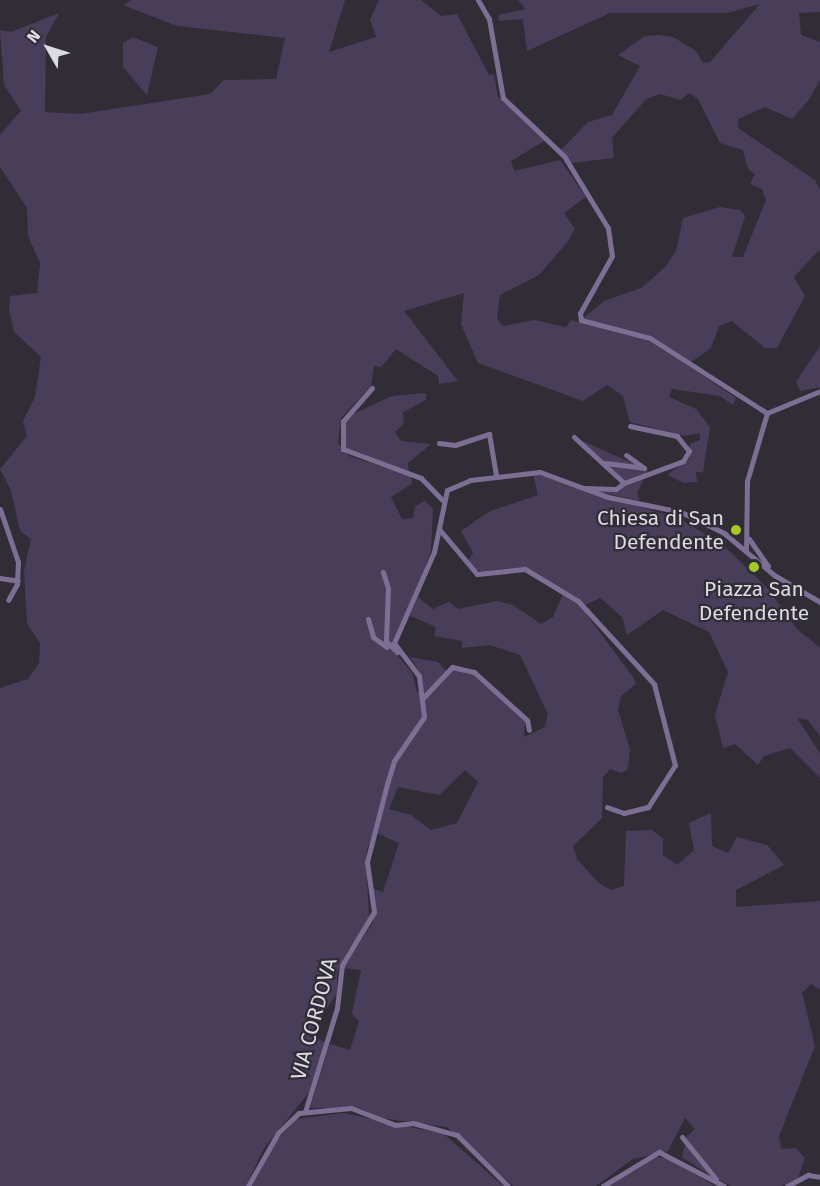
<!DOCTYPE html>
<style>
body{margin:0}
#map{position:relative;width:820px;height:1186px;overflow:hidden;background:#312d37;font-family:"Fira Sans",sans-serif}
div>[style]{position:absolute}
.green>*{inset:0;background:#483e59}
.minor>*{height:5px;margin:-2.5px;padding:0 2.5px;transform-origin:2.5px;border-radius:2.5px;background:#7c6f93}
.dots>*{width:16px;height:16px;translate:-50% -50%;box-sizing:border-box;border:3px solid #312d37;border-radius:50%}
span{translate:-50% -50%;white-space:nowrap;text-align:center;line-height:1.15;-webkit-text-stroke:4.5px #312d37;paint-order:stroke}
.poi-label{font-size:21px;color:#dddbe2}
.right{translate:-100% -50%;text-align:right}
.street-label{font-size:21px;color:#dddbe2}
.north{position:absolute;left:18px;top:18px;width:60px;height:60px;-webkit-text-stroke:4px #312d37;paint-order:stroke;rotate:309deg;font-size:16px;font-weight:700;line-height:24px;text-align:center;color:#dddbe2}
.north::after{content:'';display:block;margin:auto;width:21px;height:27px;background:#dddbe2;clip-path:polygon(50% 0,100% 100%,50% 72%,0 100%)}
</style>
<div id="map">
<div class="green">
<i style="clip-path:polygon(evenodd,132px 0,345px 0,329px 52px,376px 37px,370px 20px,379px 0,421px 0,441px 16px,457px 14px,489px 75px,494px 74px,498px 97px,544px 141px,511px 161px,514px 171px,560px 160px,586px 197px,564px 213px,575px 229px,568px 241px,539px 275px,500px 295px,497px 319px,503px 326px,534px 320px,566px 327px,571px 320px,649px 339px,736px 398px,733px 405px,720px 396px,672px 389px,669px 397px,696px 409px,710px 427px,703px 472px,696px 472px,697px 482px,684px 483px,667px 475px,689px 459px,690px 444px,700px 440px,700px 433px,684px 436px,630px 422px,623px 396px,607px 385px,583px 401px,478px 363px,461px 324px,464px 293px,404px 311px,458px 381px,439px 384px,438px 376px,396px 349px,381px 367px,374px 366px,371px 386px,341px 418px,338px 443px,349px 456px,411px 476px,412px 484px,391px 497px,402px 519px,413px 518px,415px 506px,425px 501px,433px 509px,431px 551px,393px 650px,412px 673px,417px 692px,423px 692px,420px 673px,410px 657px,438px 662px,447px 672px,453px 668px,473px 672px,525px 721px,524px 737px,545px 727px,548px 714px,520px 655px,490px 645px,462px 648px,462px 641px,434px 636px,436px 627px,410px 616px,418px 597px,433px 609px,449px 602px,458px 609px,497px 601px,513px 605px,541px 624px,553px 617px,563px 594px,581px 607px,633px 677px,636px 684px,621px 696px,618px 710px,630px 749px,628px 769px,622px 773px,610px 769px,603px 777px,602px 818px,573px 846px,577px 859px,599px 883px,611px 890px,624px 886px,626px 831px,652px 830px,663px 839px,663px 855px,677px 865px,694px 850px,689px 823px,711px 813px,712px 846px,728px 853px,737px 837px,767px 845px,784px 865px,736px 890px,736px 907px,820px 901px,820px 990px,811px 984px,802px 993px,815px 1046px,779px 1136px,781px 1149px,796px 1148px,805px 1158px,798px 1178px,782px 1186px,732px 1186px,713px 1177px,682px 1157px,687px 1136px,695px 1129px,685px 1118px,668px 1151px,633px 1159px,596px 1186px,513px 1186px,447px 1127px,381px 1118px,361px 1109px,310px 1108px,330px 1044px,350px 1050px,359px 1021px,352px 1014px,361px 970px,343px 968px,373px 922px,374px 889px,383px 892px,399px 843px,377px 833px,388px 792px,366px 853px,369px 920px,347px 952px,337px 973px,337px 993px,308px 1036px,325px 1042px,311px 1090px,264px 1148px,246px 1186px,0 1186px,0 688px,28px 679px,39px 663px,40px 643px,27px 624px,24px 571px,31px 539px,20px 531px,11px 490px,0 469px,27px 436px,23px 421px,35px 397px,41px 357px,14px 332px,9px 309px,10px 296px,37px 293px,40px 263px,28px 236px,27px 208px,0 167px,0 135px,21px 111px,4px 85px,0 30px,11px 32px,59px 13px,46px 37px,45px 112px,80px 114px,210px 94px,224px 80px,276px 79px,285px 38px,177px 26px,123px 5px,132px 0,465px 770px,478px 782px,457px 823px,431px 830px,411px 815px,389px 809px,398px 787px,439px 795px,465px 770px)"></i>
<i style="clip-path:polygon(518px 0,820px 0,820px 12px,799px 13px,801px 35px,820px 42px,820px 80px,808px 101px,792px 119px,765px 107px,738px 119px,738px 128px,815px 180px,820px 190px,820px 249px,794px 277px,805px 296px,777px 348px,765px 348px,732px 321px,719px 326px,711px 348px,691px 362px,651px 337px,582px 319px,604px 301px,641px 288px,665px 267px,676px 251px,683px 218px,720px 207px,740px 210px,745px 216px,732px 257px,743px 257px,766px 200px,762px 189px,750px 184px,755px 174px,748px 169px,743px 150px,720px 143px,698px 99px,689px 93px,681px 100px,660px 94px,646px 99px,612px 138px,614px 158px,571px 163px,561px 150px,588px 122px,612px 115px,640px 66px,618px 55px,645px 36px,658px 35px,673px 37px,696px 51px,703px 63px,710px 62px,760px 4px,727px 13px,610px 13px,527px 51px,523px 19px,499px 21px,498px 15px,526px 9px)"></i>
<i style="clip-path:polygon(133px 37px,158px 47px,147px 95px,123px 67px,123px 43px)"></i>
<i style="clip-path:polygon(820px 346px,820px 387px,800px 391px,796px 382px)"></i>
<i style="clip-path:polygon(426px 393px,426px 400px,403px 412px,404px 423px,395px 432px,401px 441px,431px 444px,408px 463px,409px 472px,346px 451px,344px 422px,353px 414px,392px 396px)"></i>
<i style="clip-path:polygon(580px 440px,648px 470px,637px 493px,640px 501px,592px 490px,619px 492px,625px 484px)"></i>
<i style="clip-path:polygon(533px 473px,682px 520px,723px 545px,768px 589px,797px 629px,820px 648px,820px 736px,808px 720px,797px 718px,820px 753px,820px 778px,790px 748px,764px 756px,758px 765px,735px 744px,723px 748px,715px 715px,728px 672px,709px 632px,663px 610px,627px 635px,622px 617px,600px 598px,585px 605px,526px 568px,486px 574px,466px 564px,473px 553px,461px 531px,490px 511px,538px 495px)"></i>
<i style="clip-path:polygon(343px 1113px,444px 1134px,503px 1186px,252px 1186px,276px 1141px,297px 1119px)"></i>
<i style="clip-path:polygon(657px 1157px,670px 1159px,715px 1186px,609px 1186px)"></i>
</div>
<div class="minor">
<i style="left:478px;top:0;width:22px;rotate:60deg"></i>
<i style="left:489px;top:19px;width:80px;rotate:80deg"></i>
<i style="left:503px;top:98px;width:84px;rotate:43.6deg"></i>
<i style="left:564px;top:156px;width:84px;rotate:58.6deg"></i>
<i style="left:608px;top:228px;width:28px;rotate:82deg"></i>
<i style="left:612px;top:256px;width:65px;rotate:119.3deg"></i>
<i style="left:580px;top:313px;width:7px;rotate:82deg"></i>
<i style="left:581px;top:320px;width:71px;rotate:14.6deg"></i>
<i style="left:650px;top:338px;width:139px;rotate:32.7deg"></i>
<i style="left:767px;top:413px;width:71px;rotate:106.4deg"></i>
<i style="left:747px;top:481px;width:68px;rotate:90.8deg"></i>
<i style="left:372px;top:388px;width:44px;rotate:131.3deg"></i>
<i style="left:343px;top:421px;width:28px;rotate:90deg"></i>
<i style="left:343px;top:449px;width:83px;rotate:20.4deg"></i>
<i style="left:421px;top:478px;width:30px;rotate:46deg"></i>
<i style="left:767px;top:413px;width:57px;rotate:-22.5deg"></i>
<i style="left:574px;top:437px;width:68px;rotate:42.6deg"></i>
<i style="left:624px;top:483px;width:10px;rotate:143deg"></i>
<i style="left:616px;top:489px;width:31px;rotate:-178deg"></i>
<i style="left:439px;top:443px;width:16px;rotate:7deg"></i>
<i style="left:455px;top:445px;width:36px;rotate:-18deg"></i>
<i style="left:489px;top:434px;width:42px;rotate:80.3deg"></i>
<i style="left:605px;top:463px;width:39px;rotate:7deg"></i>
<i style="left:644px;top:468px;width:22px;rotate:-144deg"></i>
<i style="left:624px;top:483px;width:63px;rotate:-20.4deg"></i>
<i style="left:683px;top:461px;width:12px;rotate:-59deg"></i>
<i style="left:689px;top:451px;width:19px;rotate:-129deg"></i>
<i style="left:677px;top:436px;width:48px;rotate:-168deg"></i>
<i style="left:0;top:509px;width:56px;rotate:71.2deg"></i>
<i style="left:18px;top:562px;width:22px;rotate:93deg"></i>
<i style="left:17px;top:584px;width:18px;rotate:119deg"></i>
<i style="left:439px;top:529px;width:59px;rotate:49.8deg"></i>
<i style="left:477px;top:574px;width:48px;rotate:-5.9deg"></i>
<i style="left:525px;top:569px;width:62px;rotate:31.1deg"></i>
<i style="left:578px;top:601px;width:113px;rotate:47.5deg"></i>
<i style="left:654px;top:684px;width:84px;rotate:75.5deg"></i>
<i style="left:675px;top:765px;width:50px;rotate:122.7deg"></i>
<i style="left:648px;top:807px;width:25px;rotate:166deg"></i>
<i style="left:624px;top:813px;width:18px;rotate:-161deg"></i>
<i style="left:749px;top:539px;width:33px;rotate:55deg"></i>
<i style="left:383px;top:572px;width:17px;rotate:73deg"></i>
<i style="left:388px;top:588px;width:53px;rotate:92.2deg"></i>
<i style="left:386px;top:641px;width:16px;rotate:45deg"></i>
<i style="left:0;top:578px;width:18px;rotate:9deg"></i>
<i style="left:368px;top:619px;width:19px;rotate:74deg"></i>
<i style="left:373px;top:637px;width:17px;rotate:36deg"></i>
<i style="left:422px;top:699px;width:44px;rotate:-46.8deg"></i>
<i style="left:452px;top:667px;width:23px;rotate:13deg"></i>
<i style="left:474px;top:672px;width:72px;rotate:42.2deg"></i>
<i style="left:527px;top:720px;width:10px;rotate:79deg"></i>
<i style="left:305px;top:1112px;width:109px;rotate:-72.9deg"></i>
<i style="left:337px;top:1008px;width:43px;rotate:-83.4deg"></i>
<i style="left:342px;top:965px;width:62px;rotate:-58.9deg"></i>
<i style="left:374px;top:912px;width:50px;rotate:-98deg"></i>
<i style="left:367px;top:862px;width:81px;rotate:-75.6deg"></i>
<i style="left:387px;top:784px;width:24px;rotate:-73deg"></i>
<i style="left:394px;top:761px;width:53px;rotate:-55.7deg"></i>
<i style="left:424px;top:717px;width:41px;rotate:-97deg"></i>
<i style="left:419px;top:676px;width:41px;rotate:-127.1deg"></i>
<i style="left:394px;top:643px;width:99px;rotate:-66.3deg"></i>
<i style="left:434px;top:552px;width:63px;rotate:-78.2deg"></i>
<i style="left:447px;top:490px;width:25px;rotate:-23deg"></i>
<i style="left:470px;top:480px;width:70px;rotate:-6.5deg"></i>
<i style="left:540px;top:472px;width:72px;rotate:20.2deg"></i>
<i style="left:608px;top:497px;width:75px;rotate:11.6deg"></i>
<i style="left:681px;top:512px;width:48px;rotate:26deg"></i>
<i style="left:724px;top:533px;width:65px;rotate:40deg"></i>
<i style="left:774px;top:575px;width:53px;rotate:30.4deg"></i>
<i style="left:682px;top:1137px;width:54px;rotate:51deg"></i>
<i style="left:248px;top:1186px;width:61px;rotate:-60.5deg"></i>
<i style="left:278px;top:1133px;width:29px;rotate:-44deg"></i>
<i style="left:299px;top:1113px;width:52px;rotate:-5.5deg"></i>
<i style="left:351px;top:1108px;width:47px;rotate:21.1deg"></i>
<i style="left:395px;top:1125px;width:18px;rotate:-6deg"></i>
<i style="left:413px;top:1123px;width:46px;rotate:15.3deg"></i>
<i style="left:457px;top:1135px;width:72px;rotate:45deg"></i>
<i style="left:603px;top:1186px;width:66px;rotate:-31.3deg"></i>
<i style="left:659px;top:1152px;width:73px;rotate:27.6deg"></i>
<i style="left:787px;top:1186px;width:24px;rotate:-28deg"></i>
<i style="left:808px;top:1175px;width:12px;rotate:9deg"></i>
</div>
<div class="dots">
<i style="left:736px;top:530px;background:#a6c822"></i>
<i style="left:754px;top:567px;background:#a6c822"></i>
</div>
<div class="poi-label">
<span class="right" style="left:724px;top:530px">Chiesa di San<br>Defendente</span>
<span style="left:754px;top:601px">Piazza San<br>Defendente</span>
</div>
<div class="street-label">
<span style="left:314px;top:1019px;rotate:-75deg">VIA CORDOVA</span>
</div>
<div class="north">N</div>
</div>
